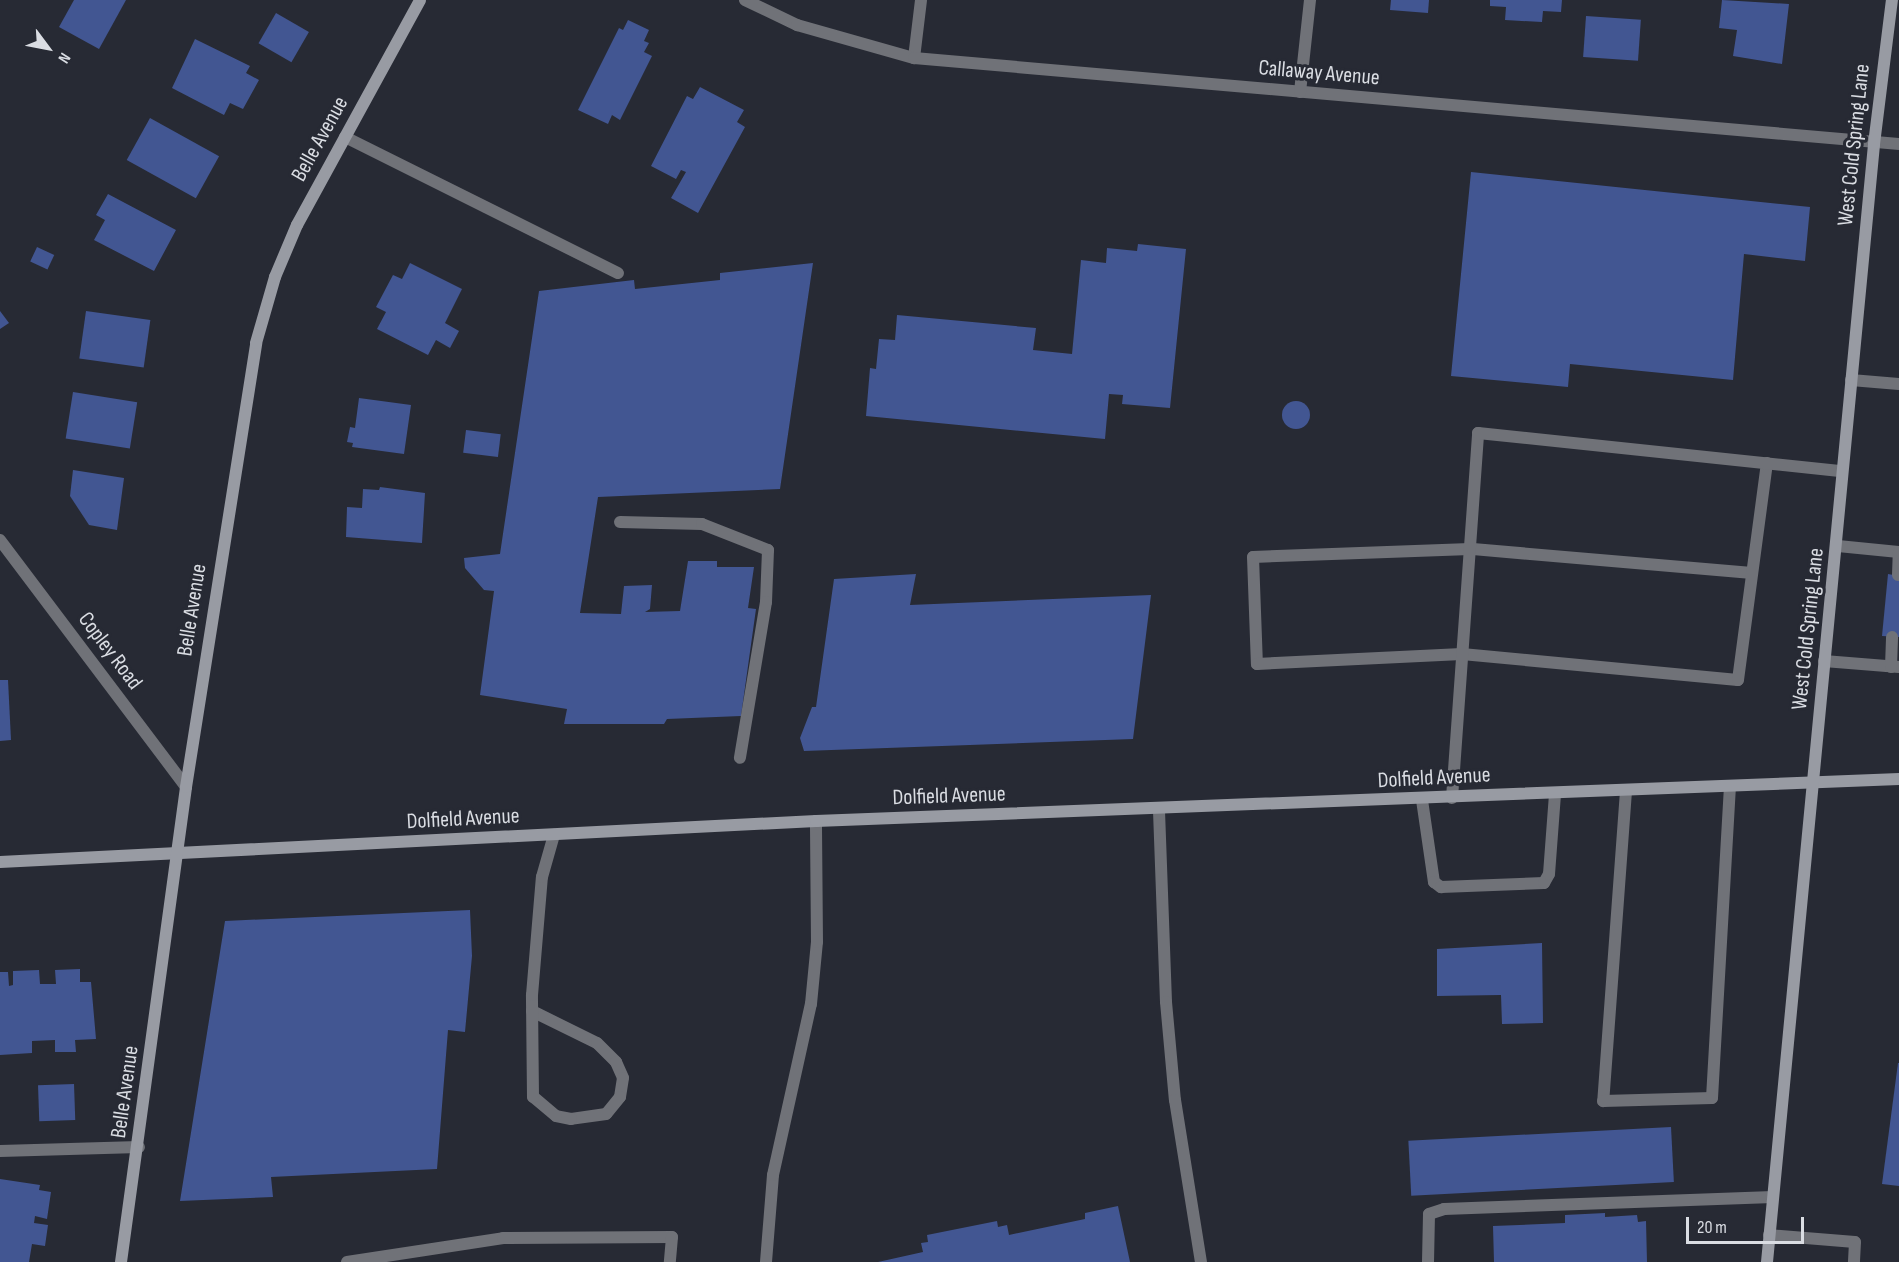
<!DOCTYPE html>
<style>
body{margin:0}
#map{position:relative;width:1899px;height:1262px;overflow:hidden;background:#272a34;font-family:"Sofia Sans Condensed",sans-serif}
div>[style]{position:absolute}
.building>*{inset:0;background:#425692;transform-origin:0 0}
.round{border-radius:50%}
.lane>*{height:12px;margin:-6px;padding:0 6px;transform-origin:6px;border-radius:6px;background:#707278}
.street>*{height:12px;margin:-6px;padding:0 6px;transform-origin:6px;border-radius:6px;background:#707278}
.secondary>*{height:12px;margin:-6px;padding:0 6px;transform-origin:6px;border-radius:6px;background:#989ba3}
span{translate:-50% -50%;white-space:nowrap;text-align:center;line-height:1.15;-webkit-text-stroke:6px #272a34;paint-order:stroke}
.street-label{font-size:22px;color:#dadde3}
.north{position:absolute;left:18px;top:18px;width:60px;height:60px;-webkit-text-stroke:4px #272a34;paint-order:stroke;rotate:122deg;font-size:16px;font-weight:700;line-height:24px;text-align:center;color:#dadde3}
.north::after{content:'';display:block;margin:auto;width:21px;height:27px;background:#dadde3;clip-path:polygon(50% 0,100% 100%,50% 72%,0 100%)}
.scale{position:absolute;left:1686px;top:1217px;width:118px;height:27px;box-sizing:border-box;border:3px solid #dadde3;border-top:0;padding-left:8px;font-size:18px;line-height:21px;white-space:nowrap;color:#dadde3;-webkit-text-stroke:4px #272a34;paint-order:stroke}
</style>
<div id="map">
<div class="building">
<i style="clip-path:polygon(74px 0,126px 0,99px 49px,59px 27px)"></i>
<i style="clip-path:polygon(1391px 0,1429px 0,1428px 13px,1390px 10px)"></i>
<i style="clip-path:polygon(1490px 0,1562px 0,1561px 12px,1543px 11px,1542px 22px,1505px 20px,1506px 7px,1490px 6px)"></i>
<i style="clip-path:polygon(1722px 0,1789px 4px,1782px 64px,1733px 56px,1737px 30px,1719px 28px)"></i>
<i style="left:276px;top:13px;width:38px;height:35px;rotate:30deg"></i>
<i style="left:1586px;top:16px;width:55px;height:41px;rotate:4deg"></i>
<i style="clip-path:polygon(628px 20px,649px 30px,644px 41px,649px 43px,644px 52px,652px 56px,620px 120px,612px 115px,608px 124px,578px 110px,619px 28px,623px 30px)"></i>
<i style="clip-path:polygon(195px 39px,250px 66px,246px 73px,259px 80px,243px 109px,230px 103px,224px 115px,172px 88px)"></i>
<i style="clip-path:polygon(700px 87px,744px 110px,737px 122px,745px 127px,698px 213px,671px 198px,686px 172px,681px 170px,676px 179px,651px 166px,687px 96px,693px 99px)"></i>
<i style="left:150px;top:118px;width:79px;height:48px;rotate:29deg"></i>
<i style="clip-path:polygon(1471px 172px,1810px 207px,1805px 261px,1744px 254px,1733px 380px,1570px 364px,1568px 387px,1451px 376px)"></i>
<i style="clip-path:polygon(108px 194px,176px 230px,154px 271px,94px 240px,105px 220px,96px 215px)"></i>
<i style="clip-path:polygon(1138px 244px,1186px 249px,1170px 408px,1122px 404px,1123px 395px,1109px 394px,1105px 439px,866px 416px,870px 368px,876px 369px,879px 339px,895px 340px,897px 315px,1036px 328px,1033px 350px,1072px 354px,1081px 260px,1106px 263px,1107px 248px,1137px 251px)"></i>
<i style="left:37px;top:247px;width:19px;height:16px;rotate:25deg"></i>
<i style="clip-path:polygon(410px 263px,462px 289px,445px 323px,459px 331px,450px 348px,436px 340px,428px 355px,377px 329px,386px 312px,376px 307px,393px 275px,402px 279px)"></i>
<i style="clip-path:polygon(813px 263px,780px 489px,598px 497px,580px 613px,621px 614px,624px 586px,652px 585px,650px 609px,645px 612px,680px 611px,688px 561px,717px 561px,717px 567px,754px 567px,748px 608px,756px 609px,741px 716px,667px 719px,664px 724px,564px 724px,567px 709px,480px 695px,494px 591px,484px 590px,465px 568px,464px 558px,500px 554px,539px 291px,634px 280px,635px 289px,720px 280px,720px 273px)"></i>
<i style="clip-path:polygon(0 311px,9px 323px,0 329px)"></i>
<i style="left:86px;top:311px;width:65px;height:48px;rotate:8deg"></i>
<i style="left:73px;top:392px;width:65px;height:47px;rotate:9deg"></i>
<i style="clip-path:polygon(359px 398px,411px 405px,404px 454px,352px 447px,353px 443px,347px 442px,350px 427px,355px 428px)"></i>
<i class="round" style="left:1282px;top:401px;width:28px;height:28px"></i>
<i style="left:466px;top:430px;width:35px;height:23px;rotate:7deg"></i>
<i style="clip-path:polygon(73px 470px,124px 478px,117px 530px,89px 525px,70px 496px)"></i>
<i style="clip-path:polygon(380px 487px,425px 493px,422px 543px,346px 537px,347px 507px,362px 508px,363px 489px,379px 490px)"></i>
<i style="clip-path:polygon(916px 574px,910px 605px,1151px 595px,1133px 739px,804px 751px,800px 738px,812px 707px,816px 707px,834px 579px)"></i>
<i style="clip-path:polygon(1888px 574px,1899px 576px,1899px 637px,1882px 636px)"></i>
<i style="clip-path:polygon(0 680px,8px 680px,11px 740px,0 741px)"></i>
<i style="clip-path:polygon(470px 910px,472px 956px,465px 1032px,448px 1030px,437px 1169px,271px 1177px,273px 1197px,180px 1201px,225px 921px)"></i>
<i style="clip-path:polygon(1542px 943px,1543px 1023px,1502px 1024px,1501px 995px,1437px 996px,1437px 949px)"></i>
<i style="clip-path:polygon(80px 969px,80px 982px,91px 982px,96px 1039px,75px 1040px,76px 1052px,55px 1052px,55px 1040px,32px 1041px,32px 1053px,0 1055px,0 972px,8px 972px,9px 986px,13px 985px,13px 971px,39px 970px,40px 984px,56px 984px,55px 970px)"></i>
<i style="clip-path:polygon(1898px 1063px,1899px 1063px,1899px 1186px,1882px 1184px)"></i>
<i style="left:74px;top:1084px;width:36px;height:36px;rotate:88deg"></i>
<i style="left:1671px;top:1127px;width:55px;height:263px;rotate:87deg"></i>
<i style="clip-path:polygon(0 1179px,40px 1185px,39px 1190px,51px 1192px,47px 1219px,35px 1216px,34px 1223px,48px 1225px,45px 1246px,32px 1244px,29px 1262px,0 1262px)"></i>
<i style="clip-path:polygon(1118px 1206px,1130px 1262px,878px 1262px,923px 1252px,921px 1243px,928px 1242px,927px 1235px,997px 1221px,998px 1227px,1007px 1225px,1009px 1235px,1085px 1219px,1085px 1213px)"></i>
<i style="clip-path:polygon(1605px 1213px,1605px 1217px,1637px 1215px,1638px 1222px,1646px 1221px,1647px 1262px,1494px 1262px,1493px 1226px,1565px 1223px,1565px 1215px)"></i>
</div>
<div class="lane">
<i style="left:914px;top:58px;width:58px;rotate:-83.1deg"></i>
<i style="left:345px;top:137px;width:305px;rotate:26.5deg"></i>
<i style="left:1851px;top:380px;width:48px;rotate:4.8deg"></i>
<i style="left:620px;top:522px;width:82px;rotate:1.4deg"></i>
<i style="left:702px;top:524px;width:71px;rotate:21.5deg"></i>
<i style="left:768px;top:550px;width:52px;rotate:92.2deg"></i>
<i style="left:766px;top:602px;width:158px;rotate:99.5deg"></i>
<i style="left:1838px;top:546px;width:61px;rotate:5.6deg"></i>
<i style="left:1752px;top:573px;width:283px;rotate:-175.1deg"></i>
<i style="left:1470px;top:549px;width:217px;rotate:177.9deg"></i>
<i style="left:1253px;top:557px;width:107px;rotate:87.9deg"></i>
<i style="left:1257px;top:664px;width:205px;rotate:-2.8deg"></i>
<i style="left:1462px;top:654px;width:277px;rotate:5.4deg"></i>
<i style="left:1738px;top:680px;width:219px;rotate:-82.4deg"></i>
<i style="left:1898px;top:575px;width:23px;rotate:-88deg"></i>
<i style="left:1824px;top:661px;width:75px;rotate:4.6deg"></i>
<i style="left:1891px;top:667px;width:30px;rotate:-88deg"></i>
<i style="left:1626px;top:791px;width:311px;rotate:94.2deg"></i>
<i style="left:1603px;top:1101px;width:109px;rotate:-1.6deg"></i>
<i style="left:1712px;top:1098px;width:312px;rotate:-86.7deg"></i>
<i style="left:1452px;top:798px;width:366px;rotate:-85.9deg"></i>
<i style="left:1478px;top:433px;width:366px;rotate:6deg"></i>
<i style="left:1422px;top:800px;width:83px;rotate:81.7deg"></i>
<i style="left:1434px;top:882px;width:9px;rotate:36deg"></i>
<i style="left:1441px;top:887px;width:103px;rotate:-2.2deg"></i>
<i style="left:1544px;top:883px;width:10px;rotate:-61deg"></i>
<i style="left:1549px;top:874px;width:80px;rotate:-85.7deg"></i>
<i style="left:1159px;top:811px;width:191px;rotate:87.9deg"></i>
<i style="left:1166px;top:1002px;width:98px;rotate:84.8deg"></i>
<i style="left:1175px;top:1100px;width:164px;rotate:80.9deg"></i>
<i style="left:532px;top:1011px;width:72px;rotate:26.2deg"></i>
<i style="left:597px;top:1043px;width:27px;rotate:45deg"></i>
<i style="left:616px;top:1062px;width:17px;rotate:66deg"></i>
<i style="left:623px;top:1078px;width:19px;rotate:99deg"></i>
<i style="left:620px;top:1097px;width:22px;rotate:129deg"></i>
<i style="left:606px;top:1114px;width:35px;rotate:172deg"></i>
<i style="left:571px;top:1119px;width:15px;rotate:-169deg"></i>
<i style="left:556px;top:1116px;width:30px;rotate:-140deg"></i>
<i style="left:533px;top:1097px;width:102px;rotate:-90.6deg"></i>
<i style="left:532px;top:995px;width:118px;rotate:-85.2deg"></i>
<i style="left:542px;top:877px;width:44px;rotate:-74.1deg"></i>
<i style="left:0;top:1151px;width:139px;rotate:-1.6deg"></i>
<i style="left:1769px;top:1235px;width:86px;rotate:4.7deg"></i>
<i style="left:1855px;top:1242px;width:20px;rotate:93deg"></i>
<i style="left:347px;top:1262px;width:158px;rotate:-8.7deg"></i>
<i style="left:503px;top:1238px;width:169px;rotate:-0.3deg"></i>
<i style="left:672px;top:1237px;width:25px;rotate:95deg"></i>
<i style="left:766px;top:1262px;width:87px;rotate:-85.4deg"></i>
<i style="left:773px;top:1175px;width:175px;rotate:-77.5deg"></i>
<i style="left:811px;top:1004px;width:62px;rotate:-84.5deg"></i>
<i style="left:817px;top:942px;width:121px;rotate:-90.5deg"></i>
<i style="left:1428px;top:1262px;width:48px;rotate:-88.8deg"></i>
<i style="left:1429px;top:1214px;width:16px;rotate:-18deg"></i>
<i style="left:1444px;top:1209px;width:329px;rotate:-2.1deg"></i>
</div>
<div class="street">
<i style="left:745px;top:0;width:58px;rotate:25.7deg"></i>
<i style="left:797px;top:25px;width:122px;rotate:15.8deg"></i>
<i style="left:914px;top:58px;width:989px;rotate:4.99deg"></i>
<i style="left:1300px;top:92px;width:93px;rotate:-83.8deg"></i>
<i style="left:0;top:540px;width:309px;rotate:53deg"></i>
</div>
<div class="secondary">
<i style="left:0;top:862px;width:817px;rotate:-2.88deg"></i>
<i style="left:816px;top:821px;width:1084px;rotate:-2.22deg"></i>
<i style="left:121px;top:1262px;width:479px;rotate:-82.2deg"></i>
<i style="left:186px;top:787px;width:449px;rotate:-81deg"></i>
<i style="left:256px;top:343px;width:69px;rotate:-73.9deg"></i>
<i style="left:275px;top:277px;width:56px;rotate:-67.1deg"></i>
<i style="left:297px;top:225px;width:256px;rotate:-61.3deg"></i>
<i style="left:1767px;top:1262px;width:1123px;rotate:-84.53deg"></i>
<i style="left:1874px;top:144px;width:145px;rotate:-82.9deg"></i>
</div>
<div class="street-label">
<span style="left:1319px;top:73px;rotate:5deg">Callaway Avenue</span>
<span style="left:320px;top:139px;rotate:-61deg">Belle Avenue</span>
<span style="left:1854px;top:145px;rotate:-84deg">West Cold Spring Lane</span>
<span style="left:192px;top:610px;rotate:-81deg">Belle Avenue</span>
<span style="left:1808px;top:629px;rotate:-84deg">West Cold Spring Lane</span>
<span style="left:110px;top:651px;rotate:53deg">Copley Road</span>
<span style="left:1434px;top:778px;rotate:-3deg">Dolfield Avenue</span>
<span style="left:949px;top:796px;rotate:-2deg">Dolfield Avenue</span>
<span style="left:463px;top:819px;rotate:-3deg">Dolfield Avenue</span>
<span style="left:125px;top:1092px;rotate:-82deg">Belle Avenue</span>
</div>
<div class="north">N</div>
<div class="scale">20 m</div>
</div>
